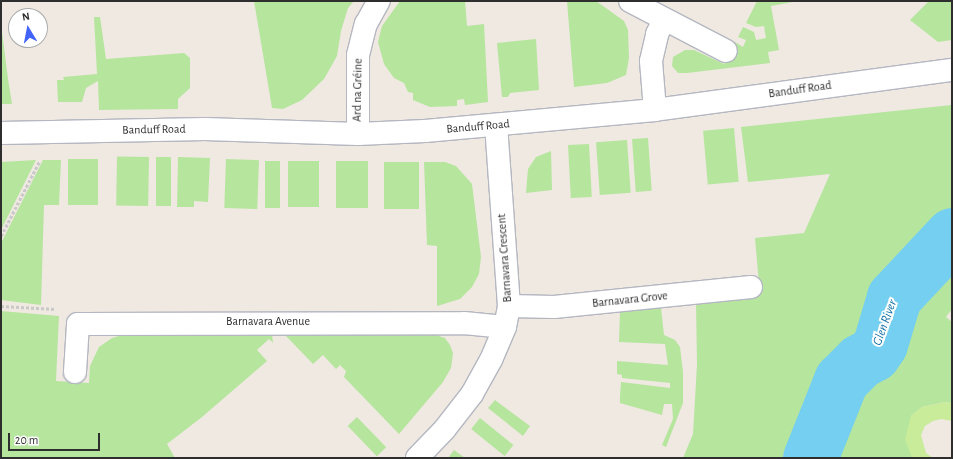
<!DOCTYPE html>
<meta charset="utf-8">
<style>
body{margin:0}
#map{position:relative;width:953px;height:459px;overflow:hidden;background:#efe9e1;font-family:"Alegreya Sans",sans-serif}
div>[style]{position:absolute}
.green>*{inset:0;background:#b6e59e;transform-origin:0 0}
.pitch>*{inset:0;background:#c9ec9a}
.river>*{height:55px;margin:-27.5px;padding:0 27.5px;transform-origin:27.5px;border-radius:27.5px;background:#75cff0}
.path>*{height:2.5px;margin-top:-1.25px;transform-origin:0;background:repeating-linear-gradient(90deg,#c9c9c9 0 3px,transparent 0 5px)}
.roads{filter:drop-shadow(1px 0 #b4b7c1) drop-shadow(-1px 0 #b4b7c1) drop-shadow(0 1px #b4b7c1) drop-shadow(0 -1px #b4b7c1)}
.street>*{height:22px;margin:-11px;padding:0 11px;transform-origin:11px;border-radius:11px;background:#fff}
span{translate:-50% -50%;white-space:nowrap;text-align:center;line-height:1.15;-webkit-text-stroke:4px #fff;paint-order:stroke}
.street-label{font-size:12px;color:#2e2e2e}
.water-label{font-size:13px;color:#0d6fa3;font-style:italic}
.frame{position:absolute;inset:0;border:2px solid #2e2e2e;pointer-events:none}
.north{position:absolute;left:8px;top:8px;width:40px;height:40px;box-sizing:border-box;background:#fff;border:1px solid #ababab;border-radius:50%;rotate:350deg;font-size:11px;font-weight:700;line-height:16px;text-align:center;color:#2e2e2e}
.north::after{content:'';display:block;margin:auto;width:14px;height:18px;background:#4264fb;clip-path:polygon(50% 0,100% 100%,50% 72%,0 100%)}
.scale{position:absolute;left:8px;top:433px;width:92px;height:18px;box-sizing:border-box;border:2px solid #2e2e2e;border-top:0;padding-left:5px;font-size:12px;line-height:14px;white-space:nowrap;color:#2e2e2e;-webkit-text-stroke:3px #fff;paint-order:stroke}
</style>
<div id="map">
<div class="green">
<i style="clip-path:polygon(254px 1px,354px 1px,348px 8px,341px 31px,337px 56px,324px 79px,302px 100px,283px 109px,272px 108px)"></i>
<i style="clip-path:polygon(400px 1px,465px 1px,467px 26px,484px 24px,488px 102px,465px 105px,464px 99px,457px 100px,457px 106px,430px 107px,413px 100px,413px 93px,408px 92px,404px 83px,394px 78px,384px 64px,378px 42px,382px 26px)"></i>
<i style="clip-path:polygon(567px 1px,596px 1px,624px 21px,628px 30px,629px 58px,626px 75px,607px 83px,574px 87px)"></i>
<i style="clip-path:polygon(757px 1px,798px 1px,771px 6px,779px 50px,768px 52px,770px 63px,687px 73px,678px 73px,672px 66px,673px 57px,685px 50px,694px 50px,724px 64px,735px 42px,743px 47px,746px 40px,738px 37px,743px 27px,754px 32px,756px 40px,766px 38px,764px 26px,756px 27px,746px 23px)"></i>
<i style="clip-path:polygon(929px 1px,952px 1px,952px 40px,938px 42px,910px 20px)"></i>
<i style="clip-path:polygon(94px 17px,100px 17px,106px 59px,184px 53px,190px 58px,190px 88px,178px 99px,178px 109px,99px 110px,98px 81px,86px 88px,82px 102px,58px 102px,57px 80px,64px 80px,63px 77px,97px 74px)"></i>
<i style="clip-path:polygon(1px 24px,8px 79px,12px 104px,1px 104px)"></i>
<i style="clip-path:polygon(536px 39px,539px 90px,510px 93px,508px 97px,502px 97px,497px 43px)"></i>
<i style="clip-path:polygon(952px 105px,952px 309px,946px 317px,952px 322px,952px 403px,945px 402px,922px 407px,911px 416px,912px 458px,683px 458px,693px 434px,697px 364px,696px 303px,760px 296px,755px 238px,804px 233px,830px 174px,748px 182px,741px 127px)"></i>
<i style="left:734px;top:128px;width:54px;height:31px;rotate:85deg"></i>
<i style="left:648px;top:138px;width:53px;height:16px;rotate:86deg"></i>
<i style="left:627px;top:140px;width:53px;height:31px;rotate:86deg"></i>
<i style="left:589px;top:144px;width:53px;height:21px;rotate:87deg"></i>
<i style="clip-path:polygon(551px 151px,552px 190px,526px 193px,528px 169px,536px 157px)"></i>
<i style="left:149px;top:157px;width:49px;height:32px;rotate:91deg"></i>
<i style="left:156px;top:157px;width:15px;height:49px"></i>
<i style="clip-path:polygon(178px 157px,210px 158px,208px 202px,194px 201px,194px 207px,177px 207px)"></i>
<i style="left:68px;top:159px;width:30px;height:46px"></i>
<i style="left:226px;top:159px;width:33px;height:49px;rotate:2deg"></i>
<i style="clip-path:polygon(36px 160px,1px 230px,1px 162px)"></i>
<i style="clip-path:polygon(43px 160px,61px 160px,59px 205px,44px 205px,41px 305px,1px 300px,1px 243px)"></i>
<i style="left:265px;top:161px;width:15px;height:47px"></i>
<i style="left:288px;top:161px;width:31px;height:46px"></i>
<i style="left:336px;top:161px;width:32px;height:47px"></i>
<i style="left:384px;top:162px;width:35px;height:47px"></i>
<i style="clip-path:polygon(424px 162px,445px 162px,456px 166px,472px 184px,481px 257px,479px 274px,472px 287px,460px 299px,437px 306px,437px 246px,427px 245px)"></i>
<i style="clip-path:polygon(661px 308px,664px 335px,675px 340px,680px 347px,683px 372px,683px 403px,666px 447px,662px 445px,673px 419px,672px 404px,664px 404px,662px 415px,620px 403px,620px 397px,621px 382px,670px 388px,670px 383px,622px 378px,622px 375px,617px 374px,617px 361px,668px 365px,665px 344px,619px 342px,620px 312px)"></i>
<i style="clip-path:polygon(1px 311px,59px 316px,56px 381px,89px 383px,90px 366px,99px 347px,112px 338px,126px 334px,272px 334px,273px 343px,269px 339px,257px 350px,267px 361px,202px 417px,167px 444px,175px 458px,1px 458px)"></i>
<i style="clip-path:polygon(285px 335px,436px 335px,445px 338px,450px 345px,453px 353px,451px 368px,443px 382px,399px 434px,344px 377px,346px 371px,340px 365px,336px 369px,323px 355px,313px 364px)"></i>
<i style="clip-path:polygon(495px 400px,530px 426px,523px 436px,488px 408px)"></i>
<i style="left:357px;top:417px;width:42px;height:13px;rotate:46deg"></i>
<i style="left:480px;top:418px;width:43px;height:14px;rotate:39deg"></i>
<i style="clip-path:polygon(454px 450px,465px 458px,448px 458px)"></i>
</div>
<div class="pitch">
<i style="clip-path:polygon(945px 402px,952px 403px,952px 421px,941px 419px,933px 421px,925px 426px,921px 435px,926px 453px,933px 458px,912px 458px,905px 439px,911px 416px,922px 407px)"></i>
</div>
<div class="river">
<i style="left:810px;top:458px;width:84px;rotate:-68.3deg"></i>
<i style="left:841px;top:380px;width:27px;rotate:-45deg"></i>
<i style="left:860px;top:361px;width:15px;rotate:-28deg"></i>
<i style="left:873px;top:354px;width:12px;rotate:-55deg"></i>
<i style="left:880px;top:344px;width:49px;rotate:-73.4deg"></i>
<i style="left:894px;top:297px;width:85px;rotate:-46.9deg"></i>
</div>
<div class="path">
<i style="left:1px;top:236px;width:85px;rotate:-62.8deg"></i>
<i style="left:1px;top:306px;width:55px;rotate:3.1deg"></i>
</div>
<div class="roads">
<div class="street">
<i style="left:630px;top:1px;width:108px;rotate:27.5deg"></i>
<i style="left:655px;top:110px;width:49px;rotate:-94.7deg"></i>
<i style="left:651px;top:61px;width:28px;rotate:-77deg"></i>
<i style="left:657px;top:34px;width:16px;rotate:-63deg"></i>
<i style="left:1px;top:133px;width:204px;rotate:-1.1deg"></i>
<i style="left:205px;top:129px;width:153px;rotate:1.9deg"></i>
<i style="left:358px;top:134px;width:67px;rotate:-2.6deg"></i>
<i style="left:425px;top:131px;width:231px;rotate:-5.2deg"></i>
<i style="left:655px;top:110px;width:300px;rotate:-7.7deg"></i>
<i style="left:358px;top:134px;width:79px;rotate:-90deg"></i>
<i style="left:358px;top:55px;width:32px;rotate:-76deg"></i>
<i style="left:366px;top:24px;width:26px;rotate:-61deg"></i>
<i style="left:509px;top:306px;width:45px;rotate:1.3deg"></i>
<i style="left:554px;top:307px;width:198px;rotate:-5.8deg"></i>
<i style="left:75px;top:372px;width:48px;rotate:-86.4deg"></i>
<i style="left:78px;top:324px;width:386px;rotate:-0.1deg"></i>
<i style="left:464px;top:323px;width:41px;rotate:5.6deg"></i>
<i style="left:417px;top:458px;width:39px;rotate:-46deg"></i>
<i style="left:444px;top:430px;width:46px;rotate:-52.1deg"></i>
<i style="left:472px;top:394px;width:39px;rotate:-61deg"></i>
<i style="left:491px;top:360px;width:36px;rotate:-67deg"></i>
<i style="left:505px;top:327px;width:21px;rotate:-79deg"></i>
<i style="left:509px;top:306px;width:181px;rotate:-94.1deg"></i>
</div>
</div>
<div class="street-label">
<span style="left:358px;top:90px;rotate:-89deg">Ard na Gréine</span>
<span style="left:800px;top:90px;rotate:-8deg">Banduff Road</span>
<span style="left:478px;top:127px;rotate:-5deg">Banduff Road</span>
<span style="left:154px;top:130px;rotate:-1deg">Banduff Road</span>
<span style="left:505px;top:258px;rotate:-94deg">Barnavara Crescent</span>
<span style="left:630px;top:300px;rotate:-6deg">Barnavara Grove</span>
<span style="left:268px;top:322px">Barnavara Avenue</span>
</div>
<div class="water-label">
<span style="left:886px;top:323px;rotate:-70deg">Glen River</span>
</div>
<div class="frame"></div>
<div class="north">N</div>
<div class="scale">20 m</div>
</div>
